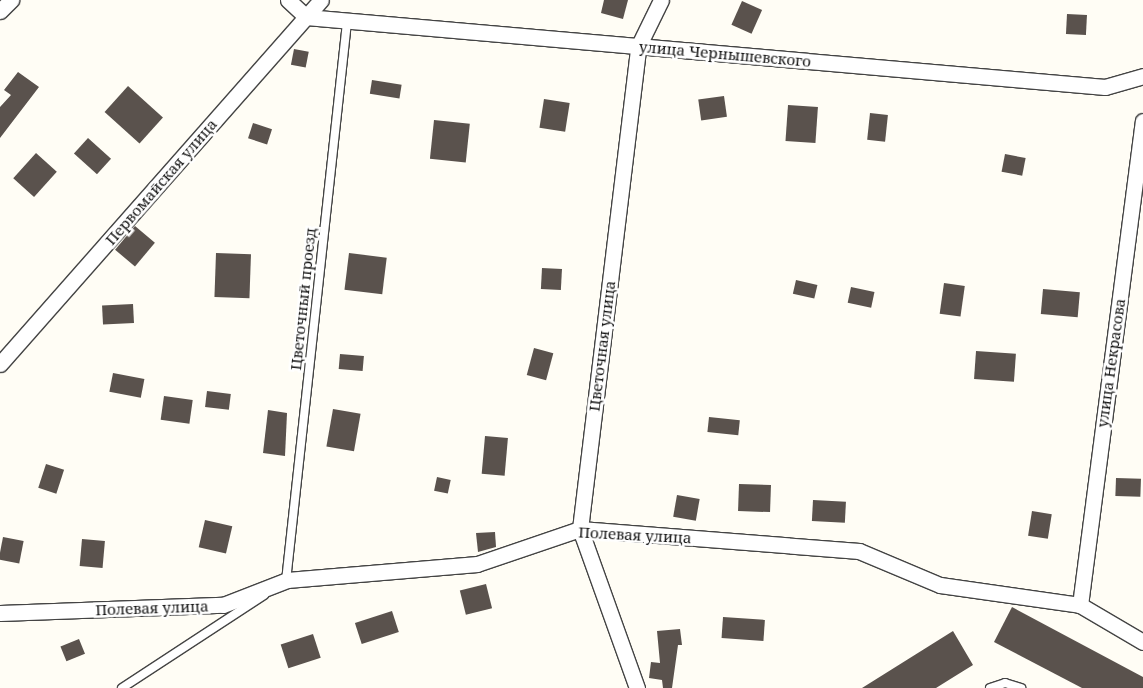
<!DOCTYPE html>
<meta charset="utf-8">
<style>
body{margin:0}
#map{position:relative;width:1143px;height:688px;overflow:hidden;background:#fffdf5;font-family:"Noto Serif",serif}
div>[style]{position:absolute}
.building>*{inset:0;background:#5a524d;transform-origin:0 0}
.roads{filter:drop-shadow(1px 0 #444) drop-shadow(-1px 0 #444) drop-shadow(0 1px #444) drop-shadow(0 -1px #444)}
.service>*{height:8px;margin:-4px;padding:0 4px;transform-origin:4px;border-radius:4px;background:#fff}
.minor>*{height:15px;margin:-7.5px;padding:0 7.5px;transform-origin:7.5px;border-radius:7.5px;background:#fff}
span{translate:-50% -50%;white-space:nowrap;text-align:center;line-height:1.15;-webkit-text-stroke:5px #fff;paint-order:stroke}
.street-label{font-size:15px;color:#111}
</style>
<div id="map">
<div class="building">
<i style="clip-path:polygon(604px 0,628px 0,623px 19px,601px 13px)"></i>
<i style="left:742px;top:1px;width:22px;height:26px;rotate:24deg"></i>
<i style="left:1067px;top:14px;width:20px;height:20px;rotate:3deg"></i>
<i style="left:294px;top:49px;width:15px;height:16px;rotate:11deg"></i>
<i style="clip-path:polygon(18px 72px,39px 87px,0 138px,0 107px,11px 95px,4px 90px)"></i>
<i style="left:372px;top:80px;width:30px;height:14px;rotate:9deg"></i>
<i style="left:128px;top:86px;width:47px;height:35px;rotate:42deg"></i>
<i style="left:724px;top:96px;width:21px;height:26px;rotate:82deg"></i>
<i style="left:544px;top:99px;width:26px;height:29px;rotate:9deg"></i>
<i style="left:788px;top:105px;width:30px;height:36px;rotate:4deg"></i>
<i style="left:870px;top:113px;width:18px;height:27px;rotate:6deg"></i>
<i style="left:434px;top:120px;width:36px;height:39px;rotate:6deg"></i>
<i style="left:253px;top:123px;width:20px;height:16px;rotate:18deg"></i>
<i style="left:88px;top:138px;width:31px;height:21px;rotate:42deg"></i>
<i style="left:36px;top:153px;width:28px;height:34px;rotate:42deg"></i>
<i style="left:1005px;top:154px;width:21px;height:18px;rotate:11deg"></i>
<i style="left:135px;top:226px;width:26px;height:31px;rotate:40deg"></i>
<i style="left:216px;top:253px;width:35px;height:44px;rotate:2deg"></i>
<i style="left:349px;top:253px;width:38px;height:37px;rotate:7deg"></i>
<i style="left:542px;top:268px;width:20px;height:21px;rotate:3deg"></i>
<i style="left:796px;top:280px;width:22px;height:14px;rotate:13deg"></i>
<i style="left:944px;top:283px;width:21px;height:31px;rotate:8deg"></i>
<i style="left:851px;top:287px;width:24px;height:16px;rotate:12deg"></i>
<i style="left:1043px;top:289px;width:37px;height:25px;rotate:5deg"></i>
<i style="left:133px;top:304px;width:19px;height:31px;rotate:87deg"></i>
<i style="left:534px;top:348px;width:20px;height:28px;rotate:15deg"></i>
<i style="left:976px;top:351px;width:40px;height:28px;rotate:4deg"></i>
<i style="left:340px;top:354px;width:24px;height:15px;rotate:5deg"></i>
<i style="left:113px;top:373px;width:32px;height:19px;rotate:11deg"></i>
<i style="left:207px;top:391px;width:24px;height:16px;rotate:7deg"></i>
<i style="left:164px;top:396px;width:29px;height:24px;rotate:8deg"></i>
<i style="left:333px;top:409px;width:28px;height:38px;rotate:10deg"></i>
<i style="clip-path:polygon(268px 410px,287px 413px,285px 456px,263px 453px)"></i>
<i style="left:709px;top:417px;width:31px;height:15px;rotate:6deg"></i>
<i style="left:485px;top:436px;width:23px;height:38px;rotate:5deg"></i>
<i style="left:46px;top:464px;width:19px;height:25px;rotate:18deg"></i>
<i style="left:437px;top:477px;width:14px;height:14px;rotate:12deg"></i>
<i style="left:1116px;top:478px;width:25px;height:18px;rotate:2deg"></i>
<i style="left:739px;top:484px;width:32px;height:27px;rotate:2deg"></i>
<i style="left:677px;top:495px;width:23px;height:22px;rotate:10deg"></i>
<i style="left:813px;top:500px;width:33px;height:21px;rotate:3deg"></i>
<i style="left:1032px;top:511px;width:20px;height:25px;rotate:9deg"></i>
<i style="left:205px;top:520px;width:28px;height:28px;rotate:13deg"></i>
<i style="clip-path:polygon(495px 532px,496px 547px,478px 552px,476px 533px)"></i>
<i style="left:3px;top:537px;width:21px;height:23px;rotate:11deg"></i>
<i style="left:82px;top:539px;width:23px;height:27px;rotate:5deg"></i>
<i style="left:486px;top:584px;width:25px;height:27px;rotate:76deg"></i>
<i style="clip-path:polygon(1012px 607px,1143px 677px,1143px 688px,1082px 688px,994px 642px)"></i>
<i style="left:392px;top:611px;width:22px;height:39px;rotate:72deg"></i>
<i style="left:723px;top:617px;width:42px;height:21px;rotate:4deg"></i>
<i style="clip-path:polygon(680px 629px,682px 645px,678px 645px,672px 688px,663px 688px,662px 680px,649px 678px,651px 662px,660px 663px,657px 631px)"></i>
<i style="clip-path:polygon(953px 631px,973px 665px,952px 678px,936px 688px,862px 688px)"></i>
<i style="left:313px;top:634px;width:25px;height:34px;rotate:72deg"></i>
<i style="left:79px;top:639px;width:16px;height:20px;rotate:68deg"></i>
</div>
<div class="roads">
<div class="service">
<i style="left:286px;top:581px;width:562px;rotate:-83.77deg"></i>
<i style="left:122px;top:688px;width:170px;rotate:-33.2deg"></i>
<i style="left:990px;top:688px;width:16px;rotate:-18deg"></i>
<i style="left:1005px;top:683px;width:17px;rotate:17deg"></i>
</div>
<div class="minor">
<i style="left:288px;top:0;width:25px;rotate:43deg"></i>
<i style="left:0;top:11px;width:16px;rotate:-45deg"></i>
<i style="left:306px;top:17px;width:802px;rotate:5.01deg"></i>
<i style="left:1105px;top:87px;width:40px;rotate:-16deg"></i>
<i style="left:0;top:364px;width:485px;rotate:-48.6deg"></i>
<i style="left:1080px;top:605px;width:488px;rotate:-82.6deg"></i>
<i style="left:0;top:613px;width:223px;rotate:-2.1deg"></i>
<i style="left:223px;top:605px;width:69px;rotate:-21.3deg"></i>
<i style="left:287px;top:580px;width:191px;rotate:-4.8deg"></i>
<i style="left:477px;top:564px;width:109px;rotate:-18.8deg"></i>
<i style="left:580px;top:529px;width:280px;rotate:4.5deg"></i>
<i style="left:859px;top:551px;width:88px;rotate:22.8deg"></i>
<i style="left:940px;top:585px;width:141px;rotate:8.1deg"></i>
<i style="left:1080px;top:605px;width:73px;rotate:30.4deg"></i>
<i style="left:637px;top:688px;width:169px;rotate:-109.7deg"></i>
<i style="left:580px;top:529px;width:485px;rotate:-83.1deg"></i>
<i style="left:638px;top:47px;width:52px;rotate:-63.9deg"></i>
</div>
</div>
<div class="street-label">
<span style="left:725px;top:54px;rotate:5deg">улица Чернышевского</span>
<span style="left:161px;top:182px;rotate:-49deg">Первомайская улица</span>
<span style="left:303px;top:299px;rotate:-84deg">Цветочный проезд</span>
<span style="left:602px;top:346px;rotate:-83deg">Цветочная улица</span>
<span style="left:1111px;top:363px;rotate:-82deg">улица Некрасова</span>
<span style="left:635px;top:535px;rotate:3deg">Полевая улица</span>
<span style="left:152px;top:608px;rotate:-2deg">Полевая улица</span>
</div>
</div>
